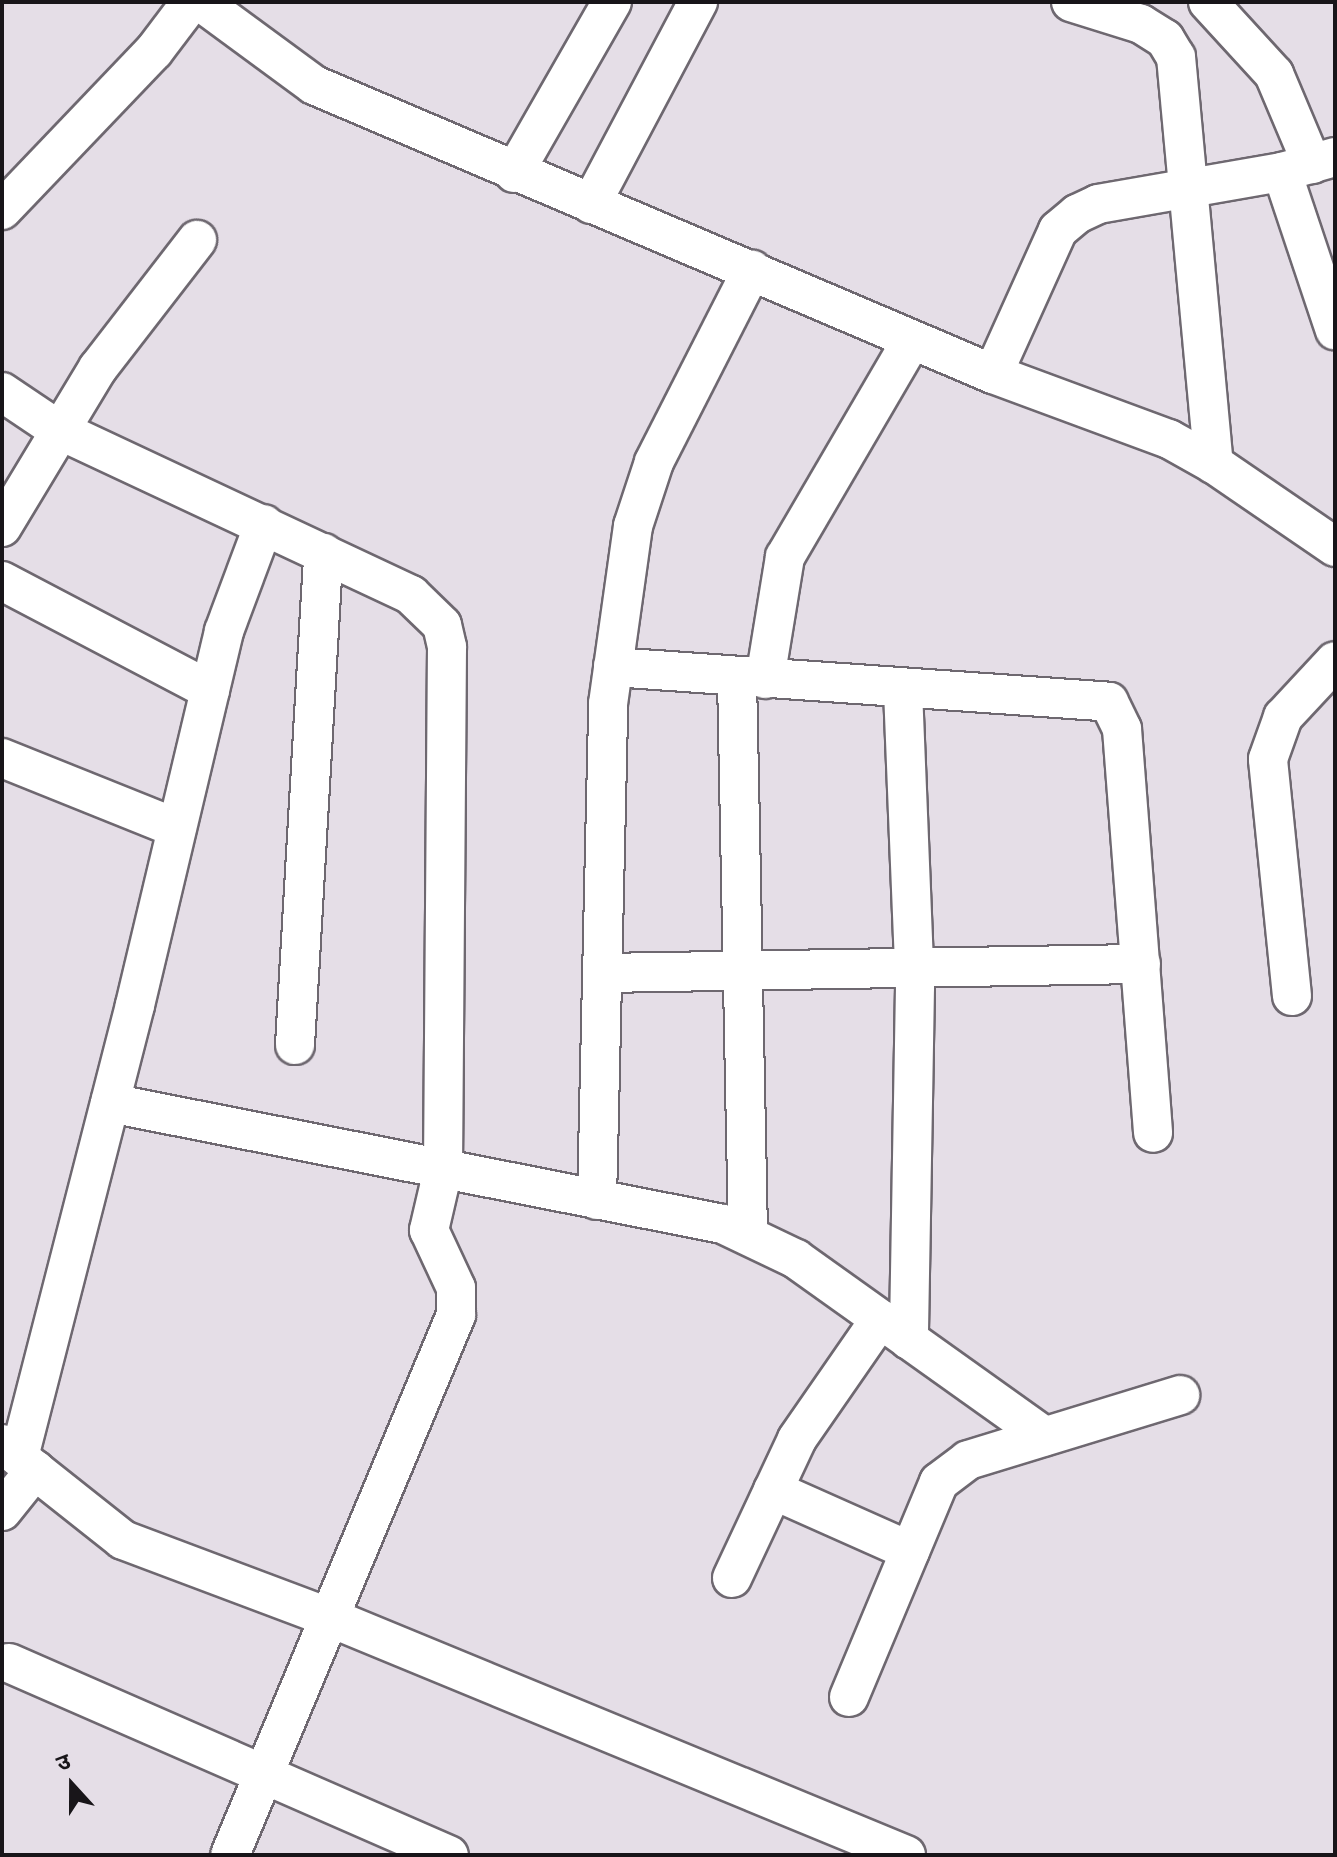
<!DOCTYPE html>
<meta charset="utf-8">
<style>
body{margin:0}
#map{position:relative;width:1337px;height:1857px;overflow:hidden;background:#e5dee7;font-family:Karla,"Noto Sans Devanagari",sans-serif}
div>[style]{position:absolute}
.roads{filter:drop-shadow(2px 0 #6e6870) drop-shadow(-2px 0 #6e6870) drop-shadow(0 2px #6e6870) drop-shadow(0 -2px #6e6870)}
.street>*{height:38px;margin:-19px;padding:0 19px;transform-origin:19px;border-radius:19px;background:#fff}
span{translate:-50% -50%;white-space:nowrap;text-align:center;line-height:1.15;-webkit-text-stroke:6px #e5dee7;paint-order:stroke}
.frame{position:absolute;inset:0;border:4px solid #181519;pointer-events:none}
.north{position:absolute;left:32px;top:1745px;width:80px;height:80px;-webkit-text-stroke:6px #e5dee7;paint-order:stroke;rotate:339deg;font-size:22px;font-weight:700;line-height:32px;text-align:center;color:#181519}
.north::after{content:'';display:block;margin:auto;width:28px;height:36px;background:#181519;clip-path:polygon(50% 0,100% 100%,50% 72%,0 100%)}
</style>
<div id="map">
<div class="roads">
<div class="street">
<i style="left:201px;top:2px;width:140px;rotate:36.3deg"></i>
<i style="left:314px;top:85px;width:738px;rotate:23.06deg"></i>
<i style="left:993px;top:374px;width:188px;rotate:20.3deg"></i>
<i style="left:1169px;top:439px;width:51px;rotate:29.1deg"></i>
<i style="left:1214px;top:464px;width:147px;rotate:34.4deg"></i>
<i style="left:1071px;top:2px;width:73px;rotate:17.4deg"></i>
<i style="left:1141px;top:24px;width:28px;rotate:32deg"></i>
<i style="left:1165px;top:39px;width:21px;rotate:59deg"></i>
<i style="left:1176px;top:57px;width:409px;rotate:84.7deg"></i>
<i style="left:1208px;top:2px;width:98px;rotate:47.5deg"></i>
<i style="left:1274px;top:74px;width:98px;rotate:67.1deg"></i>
<i style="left:1282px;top:172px;width:167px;rotate:71.5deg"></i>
<i style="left:514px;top:173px;width:197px;rotate:-60.2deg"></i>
<i style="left:591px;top:204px;width:229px;rotate:-62.1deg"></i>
<i style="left:2px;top:210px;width:220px;rotate:-46.3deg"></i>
<i style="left:154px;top:51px;width:61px;rotate:-52.9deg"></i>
<i style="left:993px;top:374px;width:158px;rotate:-65.7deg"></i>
<i style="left:1058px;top:230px;width:25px;rotate:-40deg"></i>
<i style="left:1077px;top:214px;width:23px;rotate:-25deg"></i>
<i style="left:1098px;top:204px;width:187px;rotate:-9.9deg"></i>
<i style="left:1282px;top:172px;width:55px;rotate:-15.8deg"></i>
<i style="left:2px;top:392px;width:66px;rotate:33.9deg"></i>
<i style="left:57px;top:429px;width:391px;rotate:25.1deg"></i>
<i style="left:411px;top:595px;width:43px;rotate:44.1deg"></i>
<i style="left:442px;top:625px;width:23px;rotate:77deg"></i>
<i style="left:447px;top:647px;width:523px;rotate:90.44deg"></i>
<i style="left:443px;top:1170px;width:62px;rotate:103.1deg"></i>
<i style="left:429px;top:1230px;width:64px;rotate:65deg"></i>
<i style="left:456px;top:1288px;width:27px;rotate:90deg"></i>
<i style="left:456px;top:1315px;width:585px;rotate:112.71deg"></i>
<i style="left:2px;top:527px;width:186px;rotate:-58.9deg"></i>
<i style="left:98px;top:368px;width:162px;rotate:-52.3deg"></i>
<i style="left:2px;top:581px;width:235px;rotate:27.7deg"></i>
<i style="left:613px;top:667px;width:497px;rotate:4deg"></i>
<i style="left:1109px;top:702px;width:30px;rotate:64deg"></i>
<i style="left:1122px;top:729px;width:405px;rotate:85.6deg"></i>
<i style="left:737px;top:677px;width:556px;rotate:88.87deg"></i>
<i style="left:765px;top:679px;width:124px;rotate:-80.7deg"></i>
<i style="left:785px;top:557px;width:251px;rotate:-59.7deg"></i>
<i style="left:903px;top:690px;width:297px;rotate:87.7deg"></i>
<i style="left:915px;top:987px;width:353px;rotate:91deg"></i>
<i style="left:2px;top:758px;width:188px;rotate:21.9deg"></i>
<i style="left:602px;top:973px;width:539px;rotate:-0.96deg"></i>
<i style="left:1292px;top:996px;width:238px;rotate:-95.8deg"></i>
<i style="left:1268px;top:759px;width:45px;rotate:-70.3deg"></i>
<i style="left:1283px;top:717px;width:76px;rotate:-47.1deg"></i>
<i style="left:295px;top:1045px;width:493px;rotate:-86.7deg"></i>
<i style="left:110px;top:1103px;width:625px;rotate:11.17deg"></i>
<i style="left:723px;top:1224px;width:81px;rotate:25.6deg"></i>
<i style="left:796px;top:1259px;width:305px;rotate:35.5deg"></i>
<i style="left:597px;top:1200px;width:496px;rotate:-88.7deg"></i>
<i style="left:608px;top:704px;width:180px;rotate:-82deg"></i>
<i style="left:633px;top:526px;width:67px;rotate:-71.8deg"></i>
<i style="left:654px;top:462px;width:216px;rotate:-63deg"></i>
<i style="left:2px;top:1444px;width:154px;rotate:38.4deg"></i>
<i style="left:123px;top:1540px;width:222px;rotate:20.6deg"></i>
<i style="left:331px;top:1618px;width:622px;rotate:22.4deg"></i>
<i style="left:19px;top:1457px;width:467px;rotate:-75.6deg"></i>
<i style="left:135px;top:1005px;width:384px;rotate:-76.6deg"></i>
<i style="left:224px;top:631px;width:114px;rotate:-69.5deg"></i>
<i style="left:773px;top:1490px;width:150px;rotate:24deg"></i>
<i style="left:2px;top:1511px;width:53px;rotate:-51.2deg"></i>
<i style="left:732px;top:1578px;width:153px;rotate:-64.9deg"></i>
<i style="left:797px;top:1439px;width:146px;rotate:-55.3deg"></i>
<i style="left:9px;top:1663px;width:480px;rotate:23.6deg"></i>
<i style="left:849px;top:1697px;width:233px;rotate:-67.3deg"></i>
<i style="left:939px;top:1482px;width:36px;rotate:-37deg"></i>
<i style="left:968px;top:1460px;width:222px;rotate:-17deg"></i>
</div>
</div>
<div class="frame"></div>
<div class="north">उ</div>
</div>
